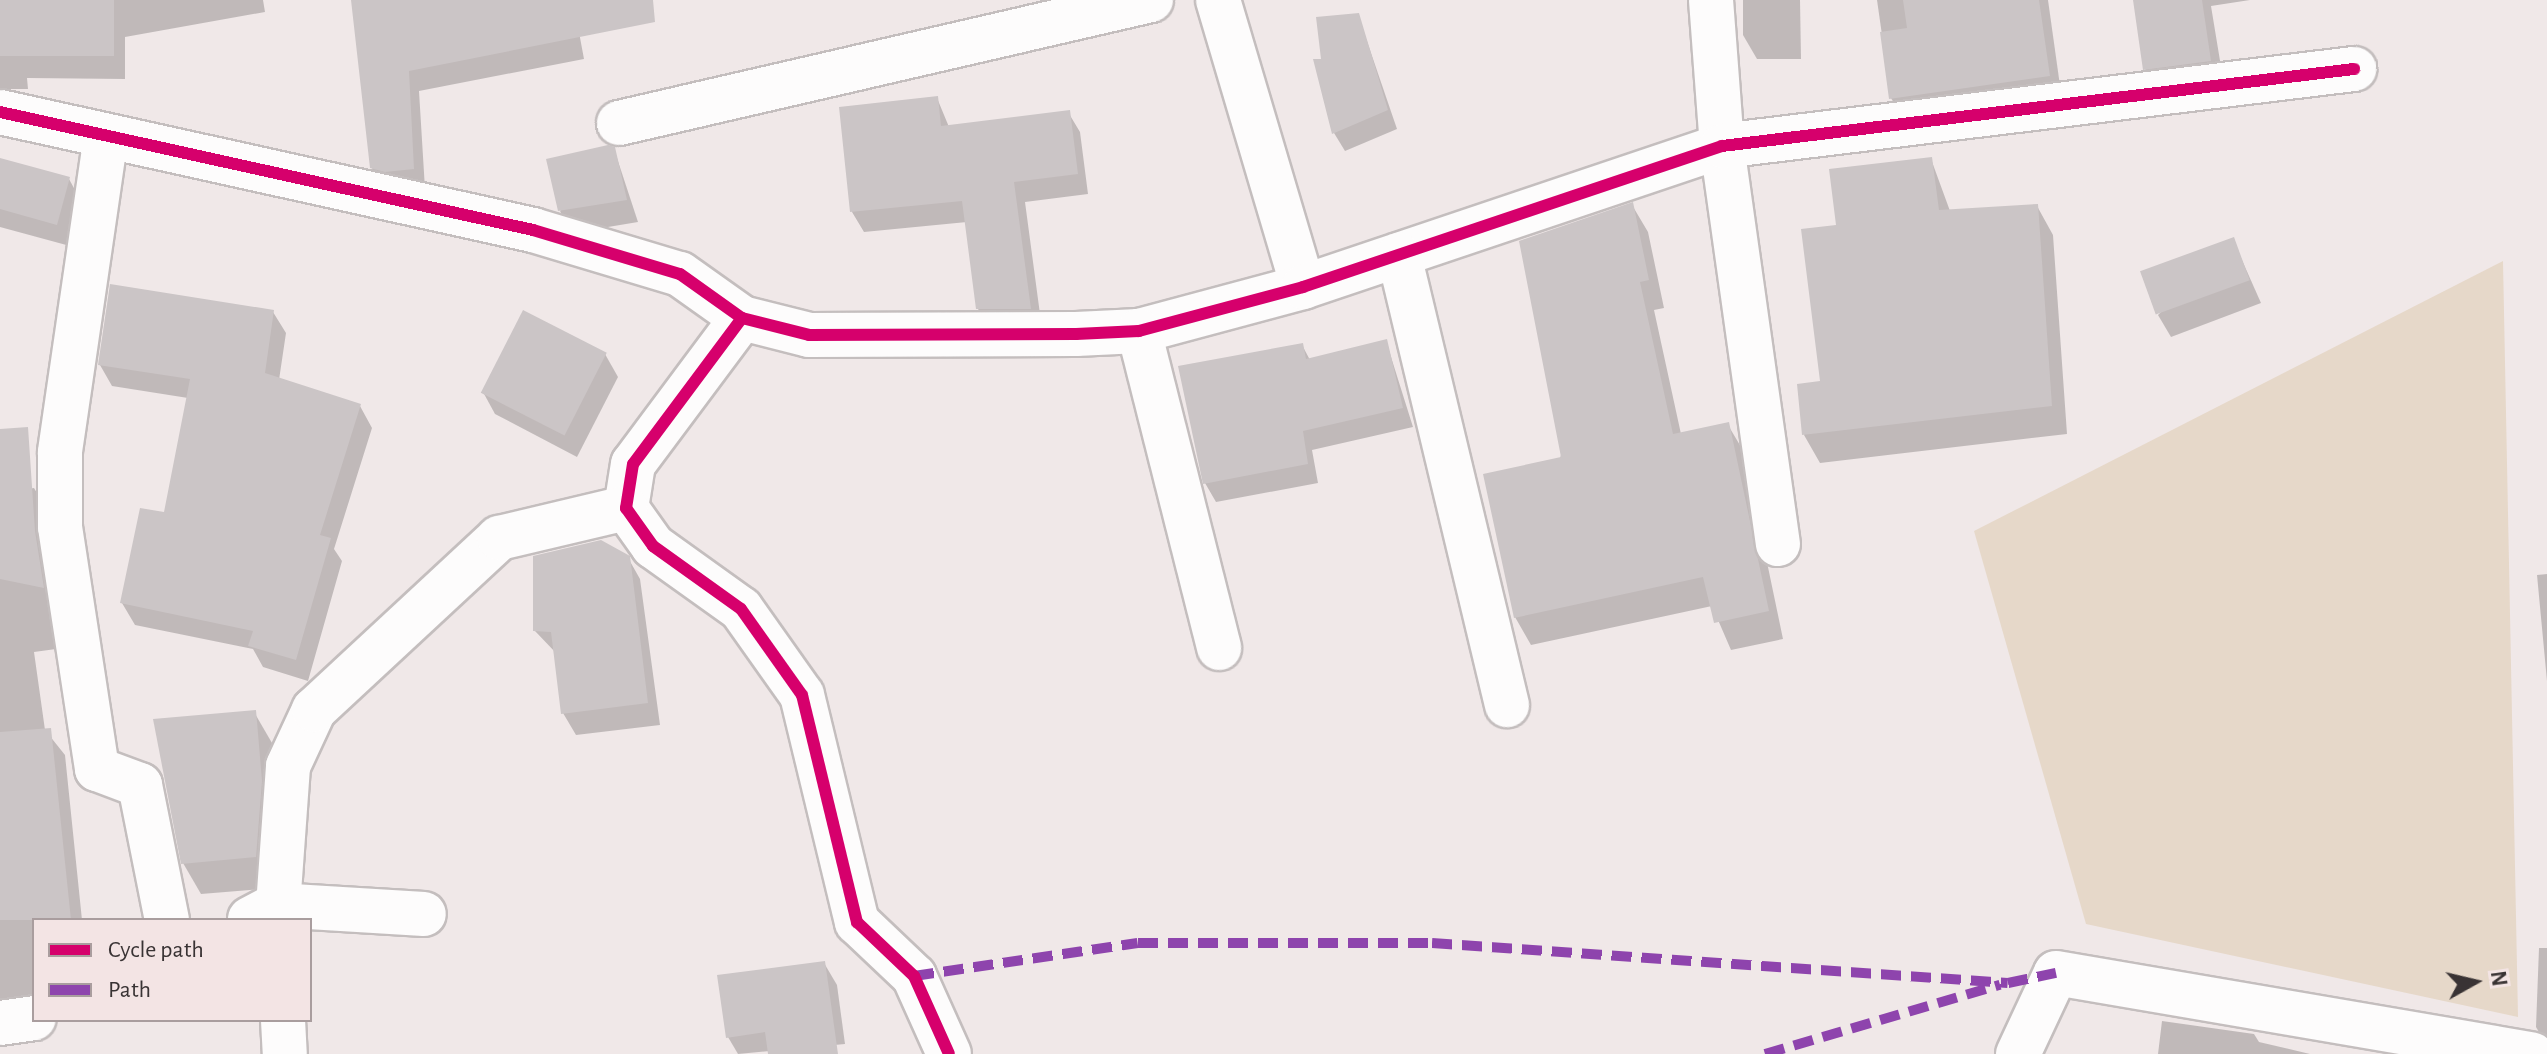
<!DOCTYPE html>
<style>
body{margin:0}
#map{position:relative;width:2547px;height:1054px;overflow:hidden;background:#f0e8e8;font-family:"Alegreya Sans",sans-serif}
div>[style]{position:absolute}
.green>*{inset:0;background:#e6d8c9}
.shadow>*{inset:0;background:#0003}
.building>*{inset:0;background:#cbc5c6;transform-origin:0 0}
.roads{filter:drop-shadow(2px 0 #c4bebe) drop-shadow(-2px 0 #c4bebe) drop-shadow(0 2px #c4bebe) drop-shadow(0 -2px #c4bebe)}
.minor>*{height:44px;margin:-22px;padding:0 22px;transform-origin:22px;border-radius:22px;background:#fdfcfc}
.quiet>*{height:10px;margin-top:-5px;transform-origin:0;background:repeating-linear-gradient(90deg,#8e44ad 0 20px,transparent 0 30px)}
.cycleway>*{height:12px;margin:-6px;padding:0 6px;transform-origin:6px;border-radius:6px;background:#d6006c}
span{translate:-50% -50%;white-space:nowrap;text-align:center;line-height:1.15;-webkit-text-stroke:8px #f3e4e4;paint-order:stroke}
.legend{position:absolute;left:32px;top:918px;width:280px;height:104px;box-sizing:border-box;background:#f3e4e4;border:2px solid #a99d9e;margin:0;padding:10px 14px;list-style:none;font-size:24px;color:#393334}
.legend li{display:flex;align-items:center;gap:16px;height:40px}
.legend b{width:40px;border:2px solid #a99d9e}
.north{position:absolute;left:2435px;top:942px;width:80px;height:80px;-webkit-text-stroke:6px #f3e4e4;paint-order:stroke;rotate:82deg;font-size:22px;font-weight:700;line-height:32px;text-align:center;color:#393334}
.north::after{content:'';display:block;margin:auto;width:28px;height:36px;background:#393334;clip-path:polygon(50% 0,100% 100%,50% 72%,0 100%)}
</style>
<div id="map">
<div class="green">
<i style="clip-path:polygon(2503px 261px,2518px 1017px,2086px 924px,1974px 531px)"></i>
</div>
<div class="shadow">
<i style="clip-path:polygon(0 0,263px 0,265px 12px,125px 37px,125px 79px,27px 78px,28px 89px,0 89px)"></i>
<i style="clip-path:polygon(354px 0,573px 0,584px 59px,419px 91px,425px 189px,384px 188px,372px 168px)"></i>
<i style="clip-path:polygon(1743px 0,1800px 0,1801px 59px,1757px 59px,1743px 35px)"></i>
<i style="clip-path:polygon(1877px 0,2048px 0,2062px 100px,1905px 122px,1891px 98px)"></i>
<i style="clip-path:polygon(2135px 0,2250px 0,2211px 6px,2224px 85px,2159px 93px,2145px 69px)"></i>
<i style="clip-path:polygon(1358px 15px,1397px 129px,1345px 151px,1334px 133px,1323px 62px)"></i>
<i style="clip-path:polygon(937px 98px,949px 127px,1068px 112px,1080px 132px,1088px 194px,1025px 202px,1042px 329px,990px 329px,978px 309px,967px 222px,864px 232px,852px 212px,841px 109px)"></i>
<i style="clip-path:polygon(614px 149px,638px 222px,572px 233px,560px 211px)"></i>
<i style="clip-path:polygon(1931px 159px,1950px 211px,2037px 206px,2053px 235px,2067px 434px,1820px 463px,1804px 435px,1822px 382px,1838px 227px)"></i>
<i style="clip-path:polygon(0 160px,69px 179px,81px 201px,70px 246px,0 227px)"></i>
<i style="clip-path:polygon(1632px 205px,1648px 232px,1664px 308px,1654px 310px,1681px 434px,1728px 425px,1744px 452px,1783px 639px,1731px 650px,1712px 606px,1531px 645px,1515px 617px)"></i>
<i style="clip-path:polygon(2233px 240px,2261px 303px,2171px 337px,2158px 315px)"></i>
<i style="clip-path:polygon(273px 312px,286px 333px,279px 380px,360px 406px,372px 428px,334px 549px,342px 561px,308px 681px,263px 667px,253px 649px,135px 625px,122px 603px,166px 515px,188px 398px,112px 386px,100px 365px)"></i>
<i style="clip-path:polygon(1386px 341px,1413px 427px,1312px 450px,1318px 483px,1216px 502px,1205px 483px,1302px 345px,1310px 360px)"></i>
<i style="clip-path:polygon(605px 354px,618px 377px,577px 457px,495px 414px,483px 392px)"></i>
<i style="clip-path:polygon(34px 488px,49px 513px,56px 649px,34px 652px,45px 730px,65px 755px,82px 920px,34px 920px,34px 1009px,0 1012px,0 493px)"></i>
<i style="clip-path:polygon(627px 556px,640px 579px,660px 725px,576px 735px,563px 713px,556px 653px,535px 631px)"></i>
<i style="clip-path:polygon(2547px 574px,2547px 681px,2537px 575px)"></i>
<i style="clip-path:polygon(254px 712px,272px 743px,278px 814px,273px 888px,201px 894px,183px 863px)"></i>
<i style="clip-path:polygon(2539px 948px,2547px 948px,2547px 1046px,2536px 1027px)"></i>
<i style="clip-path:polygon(824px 963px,837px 985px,845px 1044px,738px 1054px,728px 1037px)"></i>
<i style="clip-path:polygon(2162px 1021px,2254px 1034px,2259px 1042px,2310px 1054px,2158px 1054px)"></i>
</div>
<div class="building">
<i style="left:0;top:0;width:114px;height:56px"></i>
<i style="clip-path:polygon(351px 0,653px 0,655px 22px,409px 71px,414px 169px,385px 172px,370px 168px)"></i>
<i style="clip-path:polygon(1903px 0,2039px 0,2050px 76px,1889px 99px,1880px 32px,1907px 28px)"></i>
<i style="clip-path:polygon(2133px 0,2202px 0,2211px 61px,2143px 70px)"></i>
<i style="clip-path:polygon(1359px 13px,1388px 110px,1332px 134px,1313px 59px,1321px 59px,1316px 17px)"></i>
<i style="clip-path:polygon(938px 96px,941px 126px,1070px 110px,1078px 174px,1014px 182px,1031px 309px,976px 309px,962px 201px,850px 212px,839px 107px)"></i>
<i style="clip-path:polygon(608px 145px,615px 147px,627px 200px,558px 211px,546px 159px)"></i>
<i style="clip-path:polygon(1932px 157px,1939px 210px,2038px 204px,2052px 406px,1802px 435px,1797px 384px,1820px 381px,1801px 229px,1836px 225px,1829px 169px)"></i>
<i style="clip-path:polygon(0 158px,70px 177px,57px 225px,0 209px)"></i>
<i style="clip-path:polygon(1633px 202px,1649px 280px,1640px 282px,1673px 434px,1729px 422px,1769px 611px,1714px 623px,1703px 577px,1514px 618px,1483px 474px,1561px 457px,1519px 241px)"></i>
<i style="left:2234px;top:237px;width:46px;height:100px;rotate:70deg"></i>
<i style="clip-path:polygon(110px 284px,274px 310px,265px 373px,361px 404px,320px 535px,331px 538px,296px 660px,248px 646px,253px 631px,120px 603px,140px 508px,164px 512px,190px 379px,98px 365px)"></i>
<i style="left:523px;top:310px;width:94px;height:93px;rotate:27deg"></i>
<i style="clip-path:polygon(1387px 339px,1403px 408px,1303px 431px,1308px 464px,1203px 484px,1178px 366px,1303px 343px,1306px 359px)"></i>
<i style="clip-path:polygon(28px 427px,35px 531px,44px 588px,0 579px,0 429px)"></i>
<i style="clip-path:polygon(601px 540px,630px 556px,648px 703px,561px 714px,551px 632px,533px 631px,533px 556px)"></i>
<i style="clip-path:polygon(256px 710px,262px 781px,256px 857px,181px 864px,153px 719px)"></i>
<i style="clip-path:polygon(51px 728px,71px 920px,0 920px,0 732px)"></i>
<i style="clip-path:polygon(825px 961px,838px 1054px,768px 1054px,765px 1032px,726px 1038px,717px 975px)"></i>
</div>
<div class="roads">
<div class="minor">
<i style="left:1218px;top:0;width:299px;rotate:73.5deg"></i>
<i style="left:1711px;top:0;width:146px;rotate:85.7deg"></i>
<i style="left:1722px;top:146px;width:402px;rotate:82deg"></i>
<i style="left:0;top:112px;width:546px;rotate:12.48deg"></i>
<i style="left:533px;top:230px;width:153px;rotate:16.7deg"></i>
<i style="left:680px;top:274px;width:76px;rotate:35.4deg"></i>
<i style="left:742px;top:318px;width:69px;rotate:14.2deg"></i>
<i style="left:809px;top:335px;width:267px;rotate:-0.2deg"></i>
<i style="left:1076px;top:334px;width:63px;rotate:-2.7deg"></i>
<i style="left:1139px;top:331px;width:170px;rotate:-15deg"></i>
<i style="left:1303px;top:287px;width:442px;rotate:-18.6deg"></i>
<i style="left:1722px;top:146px;width:637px;rotate:-6.95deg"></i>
<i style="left:619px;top:123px;width:546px;rotate:-13.02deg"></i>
<i style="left:106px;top:136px;width:320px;rotate:98.3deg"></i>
<i style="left:60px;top:453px;width:74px;rotate:90deg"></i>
<i style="left:60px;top:527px;width:245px;rotate:81.3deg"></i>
<i style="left:97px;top:769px;width:46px;rotate:20.4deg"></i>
<i style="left:140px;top:785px;width:138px;rotate:78.7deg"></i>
<i style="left:1399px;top:255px;width:463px;rotate:76.5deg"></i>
<i style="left:742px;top:318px;width:182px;rotate:126.7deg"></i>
<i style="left:633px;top:464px;width:45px;rotate:99deg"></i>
<i style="left:626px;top:508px;width:47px;rotate:54.6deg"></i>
<i style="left:653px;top:546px;width:108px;rotate:35.6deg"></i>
<i style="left:741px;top:609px;width:105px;rotate:54.7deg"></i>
<i style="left:802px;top:695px;width:234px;rotate:76.4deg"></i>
<i style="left:857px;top:922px;width:79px;rotate:43.5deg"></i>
<i style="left:914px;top:976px;width:85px;rotate:65.8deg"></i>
<i style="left:1139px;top:331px;width:327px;rotate:75.8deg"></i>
<i style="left:250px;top:919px;width:30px;rotate:-28deg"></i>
<i style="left:276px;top:905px;width:148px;rotate:3.5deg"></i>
<i style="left:277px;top:920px;width:154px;rotate:-85.9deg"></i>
<i style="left:288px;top:766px;width:62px;rotate:-65.1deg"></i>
<i style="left:314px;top:710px;width:253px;rotate:-42.9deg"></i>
<i style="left:499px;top:538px;width:130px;rotate:-13.3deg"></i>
<i style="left:283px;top:1020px;width:34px;rotate:87deg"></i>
<i style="left:0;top:1023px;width:34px;rotate:-8deg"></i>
<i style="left:2018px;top:1054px;width:89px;rotate:-64.9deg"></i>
<i style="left:2056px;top:973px;width:483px;rotate:9.7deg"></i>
</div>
</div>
<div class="quiet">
<i style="left:914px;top:976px;width:226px;rotate:-8.4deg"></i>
<i style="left:1138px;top:943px;width:294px"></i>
<i style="left:1432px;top:943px;width:577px;rotate:3.97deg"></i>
<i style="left:2008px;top:983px;width:49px;rotate:-11.8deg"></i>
<i style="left:1765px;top:1054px;width:245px;rotate:-16.4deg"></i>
</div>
<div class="cycleway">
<i style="left:0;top:112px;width:546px;rotate:12.48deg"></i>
<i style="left:533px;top:230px;width:153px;rotate:16.7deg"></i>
<i style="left:680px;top:274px;width:76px;rotate:35.4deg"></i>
<i style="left:742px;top:318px;width:69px;rotate:14.2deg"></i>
<i style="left:809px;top:335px;width:267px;rotate:-0.2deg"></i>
<i style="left:1076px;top:334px;width:63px;rotate:-2.7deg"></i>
<i style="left:1139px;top:331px;width:170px;rotate:-15deg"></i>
<i style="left:1303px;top:287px;width:442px;rotate:-18.6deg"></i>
<i style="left:1722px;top:146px;width:637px;rotate:-6.95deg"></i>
<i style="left:742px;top:318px;width:182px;rotate:126.7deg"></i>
<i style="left:633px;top:464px;width:45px;rotate:99deg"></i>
<i style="left:626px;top:508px;width:47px;rotate:54.6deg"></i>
<i style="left:653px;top:546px;width:108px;rotate:35.6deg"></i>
<i style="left:741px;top:609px;width:105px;rotate:54.7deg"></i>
<i style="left:802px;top:695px;width:234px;rotate:76.4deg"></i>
<i style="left:857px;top:922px;width:79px;rotate:43.5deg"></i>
<i style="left:914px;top:976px;width:85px;rotate:65.8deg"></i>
</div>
<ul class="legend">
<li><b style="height:10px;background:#d6006c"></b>Cycle path</li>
<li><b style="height:10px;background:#8e44ad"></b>Path</li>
</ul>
<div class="north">N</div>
</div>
